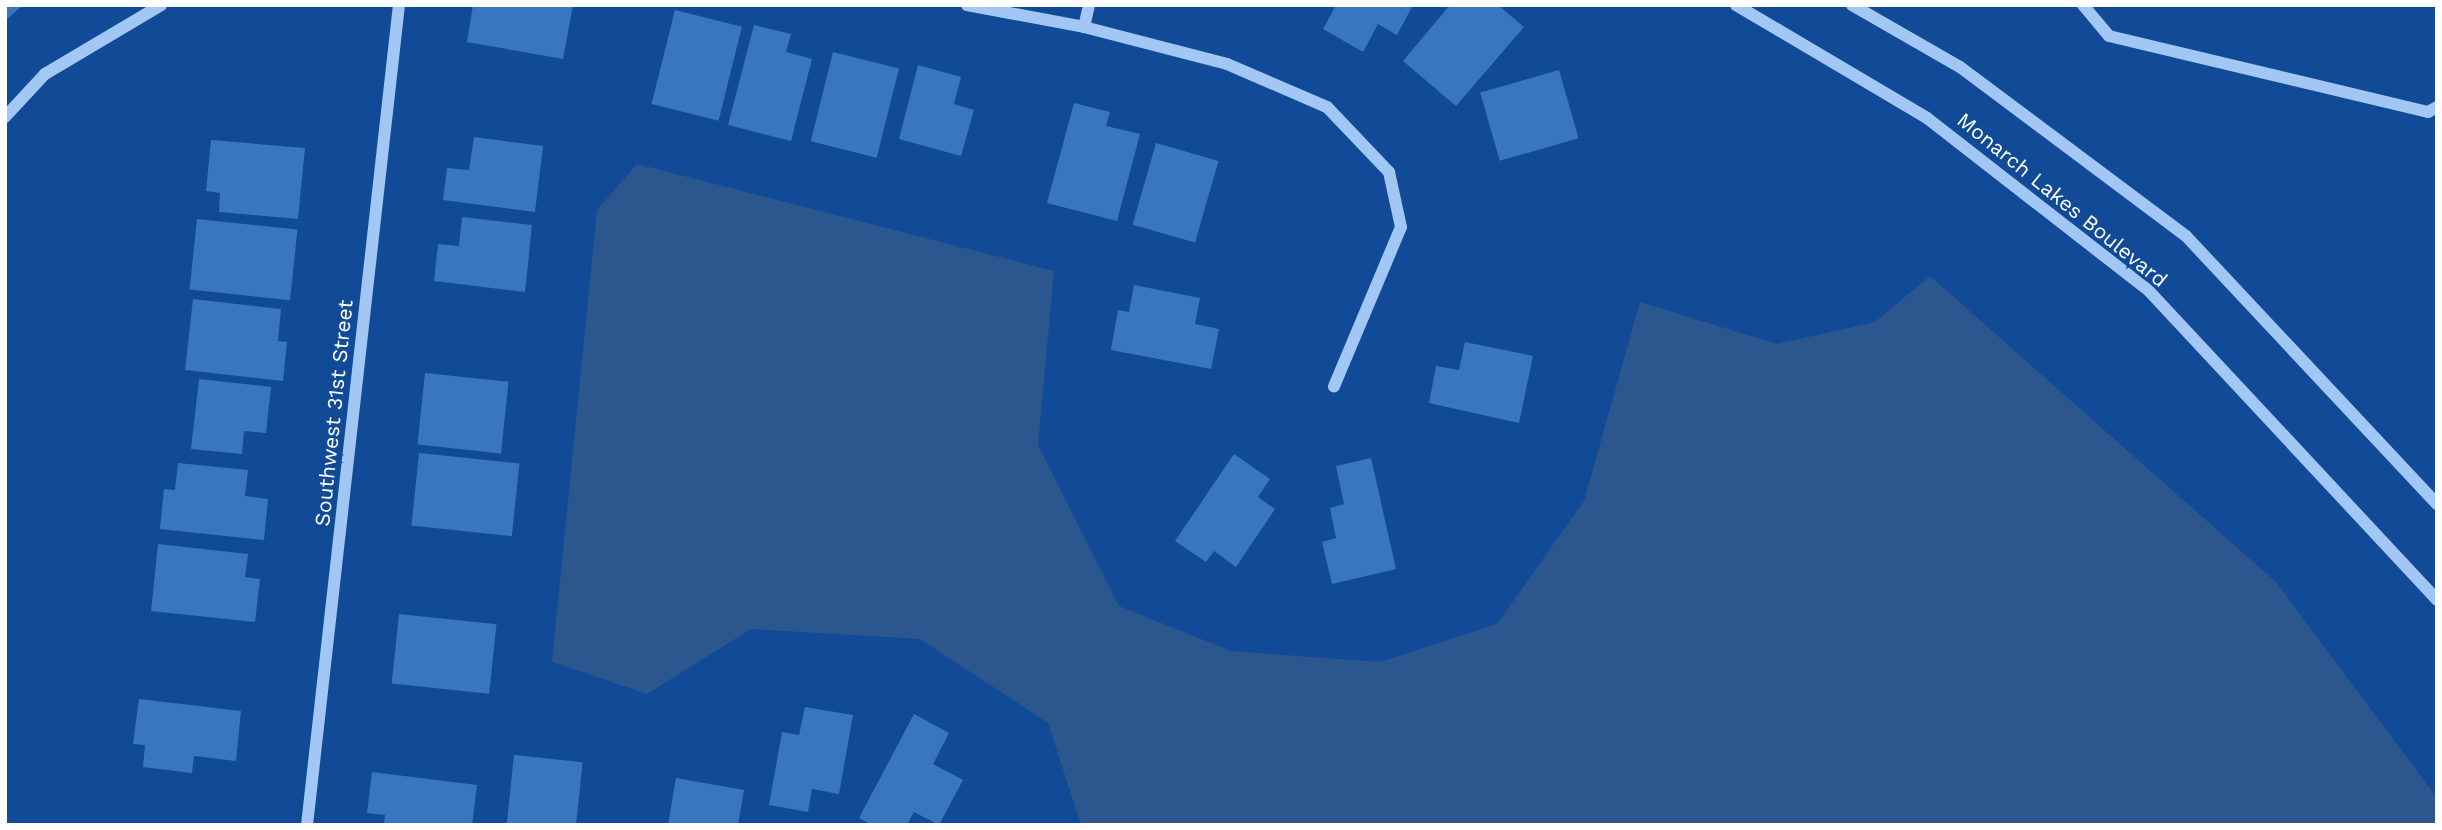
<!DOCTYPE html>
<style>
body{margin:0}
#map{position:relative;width:2442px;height:830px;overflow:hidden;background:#114b97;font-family:"Work Sans",sans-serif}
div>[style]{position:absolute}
.water>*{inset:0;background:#2b568e}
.building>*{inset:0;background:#3a75c0;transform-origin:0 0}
.minor>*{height:12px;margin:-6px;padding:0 6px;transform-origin:6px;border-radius:6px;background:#a2c7f4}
span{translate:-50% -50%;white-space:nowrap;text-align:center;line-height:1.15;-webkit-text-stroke:6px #114b97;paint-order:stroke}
.street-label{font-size:21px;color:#fff}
.frame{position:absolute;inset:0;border:7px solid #fff;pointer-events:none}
</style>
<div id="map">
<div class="water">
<i style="clip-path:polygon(637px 164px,1054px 271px,1038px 445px,1119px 606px,1231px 651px,1380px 662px,1497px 624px,1584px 501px,1640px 302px,1777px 344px,1875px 322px,1930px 276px,2276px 582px,2437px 798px,2437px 825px,1081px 825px,1048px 723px,920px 639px,751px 629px,647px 694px,552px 662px,597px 210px)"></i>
</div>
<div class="building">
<i style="clip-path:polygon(5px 5px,23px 5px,5px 21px)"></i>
<i style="clip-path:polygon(473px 5px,573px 5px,563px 59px,467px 42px)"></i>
<i style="clip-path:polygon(1336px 5px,1413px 5px,1397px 35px,1378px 24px,1363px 52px,1323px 29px)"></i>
<i style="clip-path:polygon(1450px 5px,1498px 5px,1524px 27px,1456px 106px,1403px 61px)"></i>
<i style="left:675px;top:10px;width:69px;height:97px;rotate:14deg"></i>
<i style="clip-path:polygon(754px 25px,791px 34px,786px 52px,812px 59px,791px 141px,728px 125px)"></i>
<i style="left:833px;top:52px;width:68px;height:92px;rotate:14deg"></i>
<i style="clip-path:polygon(918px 65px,961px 77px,954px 104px,974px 110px,961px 156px,899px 139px)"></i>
<i style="left:1559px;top:70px;width:71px;height:82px;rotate:74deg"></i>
<i style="clip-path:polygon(1074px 103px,1110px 112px,1106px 126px,1140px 134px,1117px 221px,1047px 203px)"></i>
<i style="clip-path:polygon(474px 137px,543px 146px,535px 212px,443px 200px,447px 168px,469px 170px)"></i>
<i style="clip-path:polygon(211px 140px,305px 148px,298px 219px,219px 212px,220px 193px,206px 191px)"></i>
<i style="left:1156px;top:143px;width:65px;height:85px;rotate:16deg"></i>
<i style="clip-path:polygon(462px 217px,532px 225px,525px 292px,434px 281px,438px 244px,459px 246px)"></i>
<i style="left:197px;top:219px;width:101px;height:71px;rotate:6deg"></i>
<i style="clip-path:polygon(1134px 285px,1200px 298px,1195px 324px,1219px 329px,1211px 369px,1111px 350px,1118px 310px,1129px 312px)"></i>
<i style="clip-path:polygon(193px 299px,281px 309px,278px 341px,287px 342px,283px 381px,185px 370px)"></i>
<i style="clip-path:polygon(1465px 342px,1533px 356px,1519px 423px,1429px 403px,1436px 366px,1459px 370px)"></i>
<i style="left:425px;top:373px;width:84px;height:72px;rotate:6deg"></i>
<i style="clip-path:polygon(199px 379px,271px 387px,266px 433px,244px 431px,242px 454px,191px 449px)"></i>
<i style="left:419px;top:453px;width:101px;height:73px;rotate:6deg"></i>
<i style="clip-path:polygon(1234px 454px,1270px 479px,1258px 497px,1275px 509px,1236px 567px,1214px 551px,1206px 562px,1175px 541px)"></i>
<i style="clip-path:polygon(1371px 458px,1396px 569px,1332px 584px,1322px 542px,1336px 538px,1330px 508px,1344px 504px,1336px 466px)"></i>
<i style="clip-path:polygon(178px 463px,248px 470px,245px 496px,268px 499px,264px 540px,160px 529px,164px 489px,175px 490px)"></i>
<i style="clip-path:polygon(158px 544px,248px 554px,245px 577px,260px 579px,255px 622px,151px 611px)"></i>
<i style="left:399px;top:614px;width:98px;height:70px;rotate:6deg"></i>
<i style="clip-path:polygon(139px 699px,241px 711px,236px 761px,194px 756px,192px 773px,143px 767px,145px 745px,133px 744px)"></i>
<i style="clip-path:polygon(805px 707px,853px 715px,839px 794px,812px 789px,808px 812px,769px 805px,782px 732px,799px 735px)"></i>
<i style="clip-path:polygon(914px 714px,949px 733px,933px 764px,963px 780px,939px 825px,914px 812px,907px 825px,872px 825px,859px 818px)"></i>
<i style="left:514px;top:755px;width:69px;height:70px;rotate:6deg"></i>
<i style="clip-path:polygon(372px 772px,477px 785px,472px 825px,384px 825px,385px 815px,367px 813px)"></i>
<i style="clip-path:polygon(676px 778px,744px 790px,738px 825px,668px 825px)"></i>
</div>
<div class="minor">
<i style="left:967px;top:5px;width:119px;rotate:10.6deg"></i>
<i style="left:1084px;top:27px;width:148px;rotate:14.5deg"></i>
<i style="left:1227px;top:64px;width:109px;rotate:23.3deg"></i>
<i style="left:1327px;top:107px;width:90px;rotate:46.4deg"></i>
<i style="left:1389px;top:172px;width:56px;rotate:77.7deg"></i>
<i style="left:1401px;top:227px;width:173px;rotate:112.8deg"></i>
<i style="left:1736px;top:5px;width:222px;rotate:30.6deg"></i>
<i style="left:1927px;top:118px;width:281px;rotate:37.9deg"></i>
<i style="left:2149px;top:291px;width:422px;rotate:47deg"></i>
<i style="left:1852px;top:5px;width:125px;rotate:29.9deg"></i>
<i style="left:1960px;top:67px;width:282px;rotate:36.8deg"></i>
<i style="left:2186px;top:236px;width:367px;rotate:46.9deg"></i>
<i style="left:2083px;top:5px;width:40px;rotate:50deg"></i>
<i style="left:2109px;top:36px;width:328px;rotate:13.4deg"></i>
<i style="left:2428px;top:112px;width:10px;rotate:-29deg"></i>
<i style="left:1084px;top:27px;width:23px;rotate:-77deg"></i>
<i style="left:5px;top:117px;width:59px;rotate:-47.1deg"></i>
<i style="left:45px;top:74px;width:135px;rotate:-30.7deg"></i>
<i style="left:307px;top:825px;width:825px;rotate:-83.6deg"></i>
</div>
<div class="street-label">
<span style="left:2062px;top:200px;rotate:39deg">Monarch Lakes Boulevard</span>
<span style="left:334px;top:413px;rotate:-84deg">Southwest 31st Street</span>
</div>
<div class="frame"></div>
</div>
